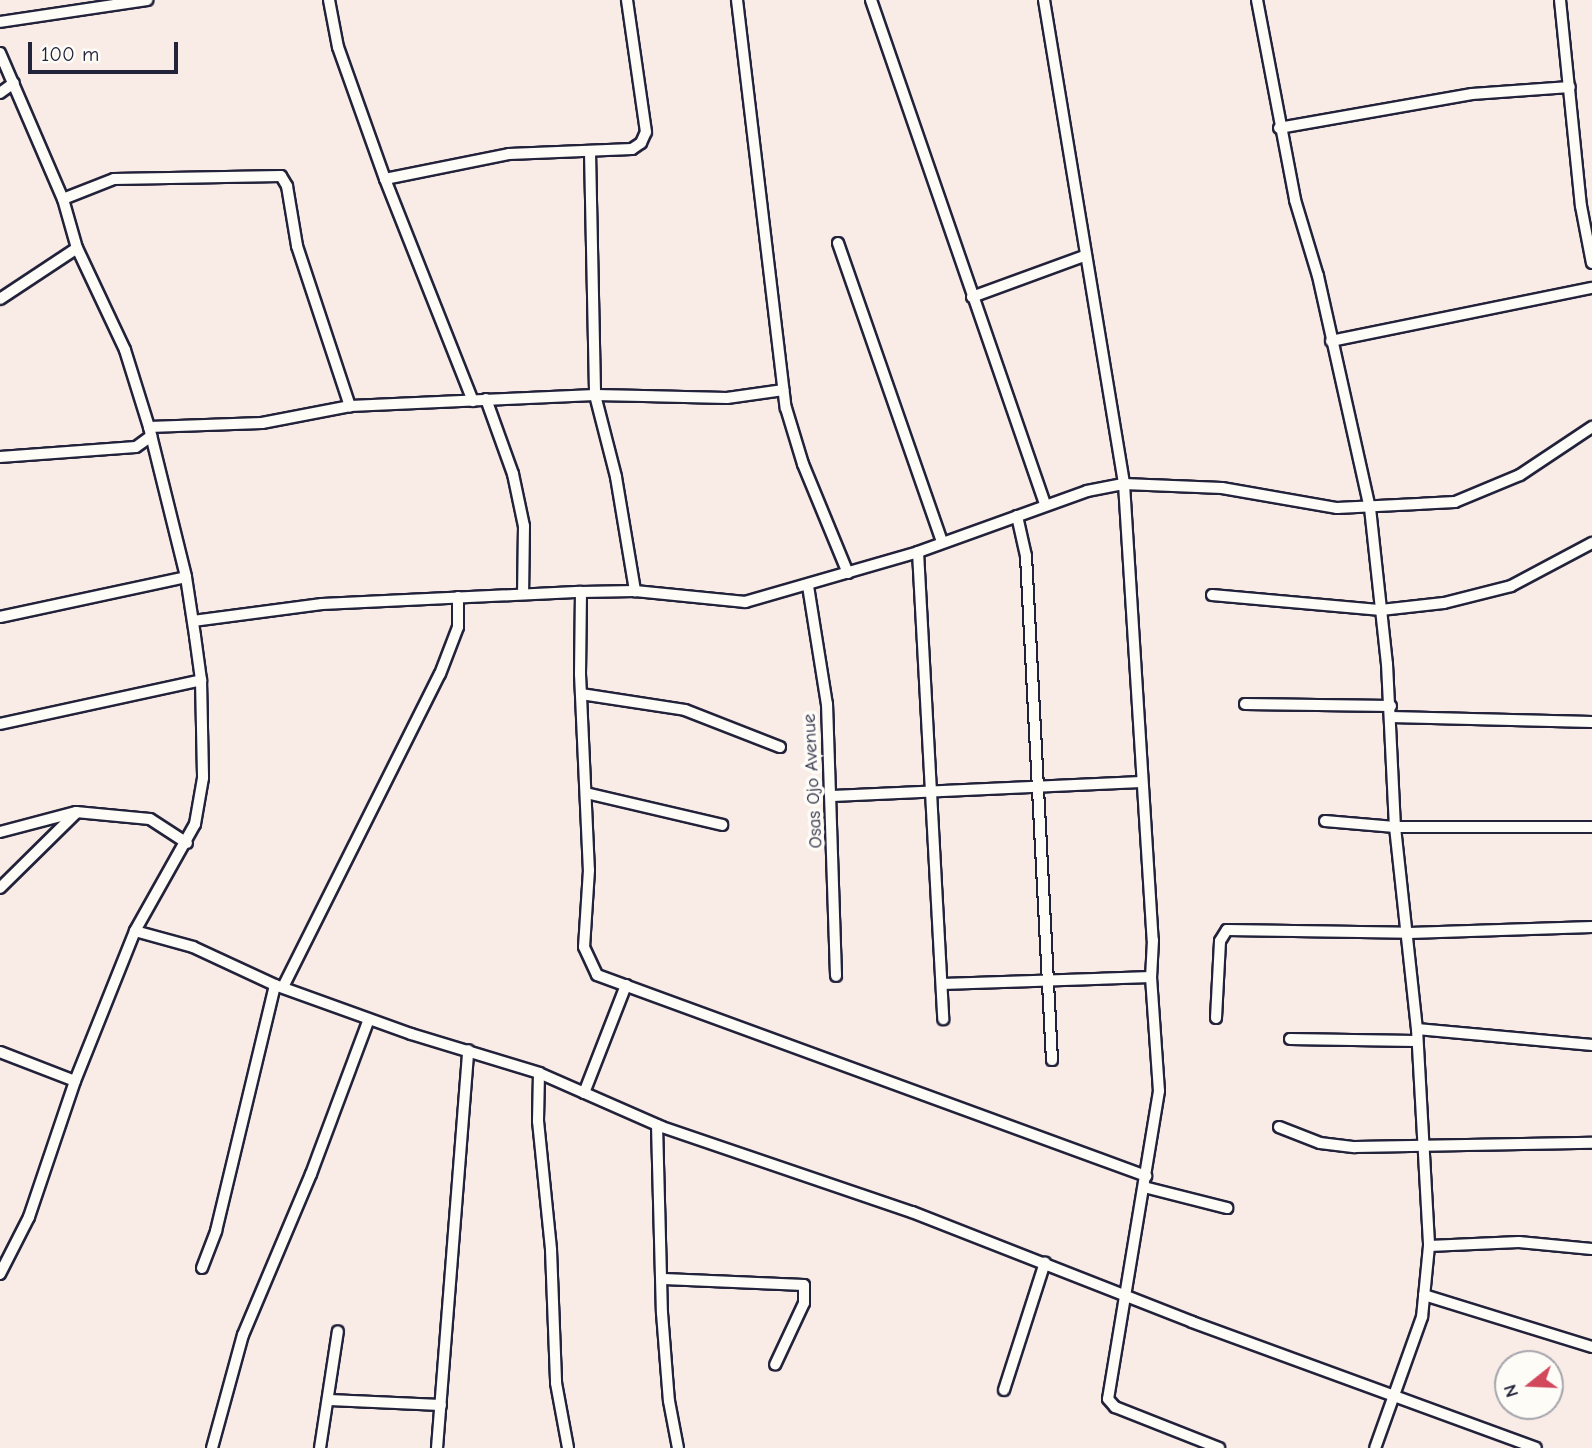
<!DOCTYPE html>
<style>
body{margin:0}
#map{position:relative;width:1592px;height:1448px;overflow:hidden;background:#f9ece6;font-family:"Comic Neue",sans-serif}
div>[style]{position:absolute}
.roads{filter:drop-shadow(2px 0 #22223b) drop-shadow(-2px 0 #22223b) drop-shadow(0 2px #22223b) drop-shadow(0 -2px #22223b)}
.minor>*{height:10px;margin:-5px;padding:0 5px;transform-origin:5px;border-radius:5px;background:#fdfcf7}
span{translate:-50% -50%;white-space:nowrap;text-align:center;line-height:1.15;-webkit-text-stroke:7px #fdfcf7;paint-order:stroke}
.street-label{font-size:19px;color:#22223b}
.north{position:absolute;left:1494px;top:1350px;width:70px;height:70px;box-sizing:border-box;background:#fdfcf7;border:2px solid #a5a5ac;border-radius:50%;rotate:252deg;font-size:19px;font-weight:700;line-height:28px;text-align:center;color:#22223b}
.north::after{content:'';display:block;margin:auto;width:24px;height:32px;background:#d1495b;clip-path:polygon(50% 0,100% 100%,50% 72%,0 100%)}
.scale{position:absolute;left:28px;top:42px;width:150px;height:32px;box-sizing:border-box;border:4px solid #22223b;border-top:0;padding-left:9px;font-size:21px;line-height:24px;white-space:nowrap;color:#22223b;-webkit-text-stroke:5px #fdfcf7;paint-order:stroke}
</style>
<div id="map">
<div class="roads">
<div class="minor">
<i style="left:329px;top:0;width:48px;rotate:79.2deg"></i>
<i style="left:338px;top:47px;width:140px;rotate:70.4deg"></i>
<i style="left:385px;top:179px;width:239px;rotate:68.4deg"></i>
<i style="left:737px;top:0;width:411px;rotate:83.2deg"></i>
<i style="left:786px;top:408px;width:59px;rotate:73.1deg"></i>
<i style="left:803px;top:464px;width:118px;rotate:67.6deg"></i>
<i style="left:871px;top:0;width:533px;rotate:70.95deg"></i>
<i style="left:1044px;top:0;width:491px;rotate:80.6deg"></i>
<i style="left:1124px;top:484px;width:457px;rotate:86.4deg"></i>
<i style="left:1153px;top:940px;width:37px;rotate:93deg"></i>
<i style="left:1151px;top:977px;width:114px;rotate:86deg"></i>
<i style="left:1159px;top:1091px;width:312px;rotate:99.4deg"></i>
<i style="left:1108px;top:1399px;width:11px;rotate:49deg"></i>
<i style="left:1115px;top:1407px;width:112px;rotate:21.5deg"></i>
<i style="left:1257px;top:0;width:204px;rotate:79.2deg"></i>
<i style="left:1295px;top:200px;width:79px;rotate:73.2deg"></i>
<i style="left:1318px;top:276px;width:238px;rotate:77.4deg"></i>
<i style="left:1370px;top:508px;width:157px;rotate:83.8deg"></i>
<i style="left:1387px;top:664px;width:163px;rotate:87.2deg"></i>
<i style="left:1395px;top:827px;width:203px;rotate:83.8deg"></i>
<i style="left:1417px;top:1029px;width:217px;rotate:86.8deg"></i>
<i style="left:1429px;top:1246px;width:71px;rotate:95.6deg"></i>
<i style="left:1422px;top:1317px;width:139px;rotate:109.7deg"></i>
<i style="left:1560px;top:0;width:207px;rotate:84.2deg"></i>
<i style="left:1581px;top:206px;width:58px;rotate:79.1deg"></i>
<i style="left:0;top:22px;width:149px;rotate:-8.5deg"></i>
<i style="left:0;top:53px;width:159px;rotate:66.7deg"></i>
<i style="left:63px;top:199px;width:51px;rotate:74.1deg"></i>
<i style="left:77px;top:248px;width:113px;rotate:64.8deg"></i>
<i style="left:125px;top:350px;width:81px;rotate:72.7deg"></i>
<i style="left:149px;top:427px;width:154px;rotate:76.1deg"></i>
<i style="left:186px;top:577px;width:60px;rotate:81.3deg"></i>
<i style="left:195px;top:636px;width:44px;rotate:82.2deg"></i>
<i style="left:201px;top:680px;width:98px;rotate:88.8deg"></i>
<i style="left:203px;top:778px;width:47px;rotate:99.9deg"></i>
<i style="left:195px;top:824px;width:123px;rotate:119.3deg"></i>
<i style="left:135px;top:931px;width:162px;rotate:111.8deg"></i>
<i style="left:75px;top:1081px;width:144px;rotate:108.7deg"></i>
<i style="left:29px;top:1217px;width:64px;rotate:117deg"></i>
<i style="left:0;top:93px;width:17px;rotate:-36deg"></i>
<i style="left:1279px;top:128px;width:196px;rotate:-10deg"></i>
<i style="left:1472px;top:94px;width:98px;rotate:-4.1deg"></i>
<i style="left:590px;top:152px;width:243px;rotate:88.8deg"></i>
<i style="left:595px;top:395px;width:85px;rotate:75.6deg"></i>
<i style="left:616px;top:477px;width:116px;rotate:80.5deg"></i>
<i style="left:385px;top:179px;width:126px;rotate:-11.4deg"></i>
<i style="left:509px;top:154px;width:123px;rotate:-2.3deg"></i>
<i style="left:632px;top:149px;width:11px;rotate:-34deg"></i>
<i style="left:641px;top:143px;width:12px;rotate:-66deg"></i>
<i style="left:646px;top:132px;width:133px;rotate:-98.2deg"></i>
<i style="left:63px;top:199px;width:55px;rotate:-21.4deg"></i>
<i style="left:114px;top:179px;width:167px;rotate:-1deg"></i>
<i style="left:281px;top:176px;width:12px;rotate:59deg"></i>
<i style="left:287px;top:186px;width:61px;rotate:80.5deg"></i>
<i style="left:297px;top:246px;width:169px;rotate:71.7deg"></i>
<i style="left:838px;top:243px;width:317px;rotate:70.8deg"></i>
<i style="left:972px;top:297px;width:119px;rotate:-20.1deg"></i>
<i style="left:0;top:299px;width:92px;rotate:-33.5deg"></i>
<i style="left:1331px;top:341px;width:266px;rotate:-11.5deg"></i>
<i style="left:486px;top:399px;width:80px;rotate:70.2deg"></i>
<i style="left:513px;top:474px;width:53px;rotate:78.1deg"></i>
<i style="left:524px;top:526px;width:68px;rotate:90.8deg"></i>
<i style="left:149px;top:427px;width:113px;rotate:-2deg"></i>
<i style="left:262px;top:423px;width:90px;rotate:-10.9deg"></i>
<i style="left:350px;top:406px;width:245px;rotate:-2.6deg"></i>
<i style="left:595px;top:395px;width:132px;rotate:1.3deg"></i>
<i style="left:727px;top:398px;width:57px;rotate:-8.1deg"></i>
<i style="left:0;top:457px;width:136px;rotate:-4.2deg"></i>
<i style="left:136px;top:447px;width:19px;rotate:-36deg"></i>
<i style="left:1017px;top:516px;width:41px;rotate:77.3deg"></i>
<i style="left:1026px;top:556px;width:505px;rotate:87.05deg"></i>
<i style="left:918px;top:552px;width:468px;rotate:86.9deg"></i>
<i style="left:808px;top:586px;width:120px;rotate:80.9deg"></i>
<i style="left:827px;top:704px;width:272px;rotate:88.1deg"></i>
<i style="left:581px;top:592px;width:82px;rotate:90.7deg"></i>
<i style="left:580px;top:674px;width:196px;rotate:87.4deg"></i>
<i style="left:589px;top:870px;width:77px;rotate:93.7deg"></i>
<i style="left:584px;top:947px;width:31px;rotate:65deg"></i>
<i style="left:597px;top:975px;width:585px;rotate:20.11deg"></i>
<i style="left:1212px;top:595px;width:170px;rotate:5.1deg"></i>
<i style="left:1381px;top:610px;width:63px;rotate:-6.3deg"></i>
<i style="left:1444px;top:603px;width:69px;rotate:-14.2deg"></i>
<i style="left:1511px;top:586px;width:92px;rotate:-28deg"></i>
<i style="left:0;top:617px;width:190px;rotate:-12.1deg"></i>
<i style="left:193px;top:621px;width:130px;rotate:-7.5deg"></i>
<i style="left:322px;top:604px;width:259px;rotate:-2.7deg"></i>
<i style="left:581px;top:592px;width:54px;rotate:-1.1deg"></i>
<i style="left:635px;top:591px;width:111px;rotate:5.7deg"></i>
<i style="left:745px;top:602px;width:180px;rotate:-16.1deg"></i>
<i style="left:918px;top:552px;width:180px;rotate:-19.8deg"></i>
<i style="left:1087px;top:491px;width:38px;rotate:-11deg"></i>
<i style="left:1124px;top:484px;width:98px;rotate:2.3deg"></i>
<i style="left:1222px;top:488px;width:117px;rotate:9.9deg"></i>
<i style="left:1337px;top:508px;width:118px;rotate:-2.9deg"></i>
<i style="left:1455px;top:502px;width:70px;rotate:-22.6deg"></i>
<i style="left:1520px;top:475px;width:87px;rotate:-33.7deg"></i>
<i style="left:581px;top:694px;width:105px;rotate:8.7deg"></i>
<i style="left:685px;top:710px;width:102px;rotate:21.3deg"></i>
<i style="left:1245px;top:704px;width:146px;rotate:0.8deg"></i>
<i style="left:1391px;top:717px;width:201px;rotate:1.4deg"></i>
<i style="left:0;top:724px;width:206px;rotate:-12.3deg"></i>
<i style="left:586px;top:793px;width:140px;rotate:13.2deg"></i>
<i style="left:832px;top:796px;width:310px;rotate:-2.6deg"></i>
<i style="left:1325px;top:821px;width:70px;rotate:4.9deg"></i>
<i style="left:1395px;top:827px;width:197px"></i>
<i style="left:0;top:832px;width:79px;rotate:-14.7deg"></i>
<i style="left:76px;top:812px;width:74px;rotate:5.4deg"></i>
<i style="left:150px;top:819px;width:44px;rotate:33deg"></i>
<i style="left:0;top:888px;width:107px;rotate:-44.6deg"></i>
<i style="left:135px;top:931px;width:60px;rotate:15.4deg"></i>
<i style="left:193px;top:947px;width:90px;rotate:24.9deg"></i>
<i style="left:275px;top:985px;width:145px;rotate:19.8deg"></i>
<i style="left:411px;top:1034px;width:134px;rotate:16.9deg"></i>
<i style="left:539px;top:1073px;width:134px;rotate:23.7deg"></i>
<i style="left:662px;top:1127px;width:264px;rotate:18.8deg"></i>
<i style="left:912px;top:1212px;width:301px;rotate:21.4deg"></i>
<i style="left:1192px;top:1322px;width:366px;rotate:20.1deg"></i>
<i style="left:942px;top:984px;width:209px;rotate:-1.9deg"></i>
<i style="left:283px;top:987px;width:350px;rotate:-63.4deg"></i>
<i style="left:440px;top:674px;width:50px;rotate:-69deg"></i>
<i style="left:458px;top:627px;width:30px;rotate:-90deg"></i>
<i style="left:1216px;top:1018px;width:77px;rotate:-87deg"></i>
<i style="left:1220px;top:941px;width:13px;rotate:-58deg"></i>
<i style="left:1227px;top:930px;width:182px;rotate:0.9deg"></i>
<i style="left:1409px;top:933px;width:183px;rotate:-1.9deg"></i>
<i style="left:1417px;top:1029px;width:176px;rotate:5.2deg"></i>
<i style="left:1290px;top:1039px;width:125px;rotate:0.9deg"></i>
<i style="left:0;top:1052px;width:80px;rotate:21.1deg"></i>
<i style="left:539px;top:1073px;width:48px;rotate:91.2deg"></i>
<i style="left:538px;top:1121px;width:130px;rotate:84.2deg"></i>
<i style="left:551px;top:1250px;width:133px;rotate:87.8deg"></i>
<i style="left:556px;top:1383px;width:66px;rotate:79.5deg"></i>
<i style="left:584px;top:1093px;width:116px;rotate:-68.7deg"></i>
<i style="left:657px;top:1125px;width:188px;rotate:88.5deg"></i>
<i style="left:662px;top:1313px;width:88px;rotate:85.5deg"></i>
<i style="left:669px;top:1401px;width:48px;rotate:79.2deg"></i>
<i style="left:1279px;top:1127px;width:44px;rotate:21.3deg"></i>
<i style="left:1320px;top:1143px;width:35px;rotate:7deg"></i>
<i style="left:1355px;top:1147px;width:237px;rotate:-1deg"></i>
<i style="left:1144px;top:1187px;width:86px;rotate:14.2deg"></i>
<i style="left:1429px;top:1246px;width:90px;rotate:-2.5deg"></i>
<i style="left:1519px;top:1242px;width:73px;rotate:5.5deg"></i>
<i style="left:202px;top:1268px;width:40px;rotate:-69deg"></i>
<i style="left:216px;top:1231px;width:253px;rotate:-76.5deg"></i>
<i style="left:664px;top:1279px;width:140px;rotate:2.5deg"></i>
<i style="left:804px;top:1285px;width:18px;rotate:90deg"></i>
<i style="left:804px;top:1303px;width:68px;rotate:115.1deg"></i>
<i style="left:1424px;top:1295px;width:176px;rotate:17.2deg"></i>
<i style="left:1004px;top:1390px;width:134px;rotate:-72.2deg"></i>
<i style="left:329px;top:1400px;width:112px;rotate:2.6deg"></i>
<i style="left:212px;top:1448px;width:117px;rotate:-74.7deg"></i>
<i style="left:243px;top:1335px;width:175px;rotate:-67.1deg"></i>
<i style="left:311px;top:1174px;width:165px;rotate:-69.5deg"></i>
<i style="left:320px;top:1448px;width:118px;rotate:-81.3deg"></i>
<i style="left:437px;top:1448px;width:399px;rotate:-85.5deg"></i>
</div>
</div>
<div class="street-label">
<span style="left:813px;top:781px;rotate:-93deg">Osas Ojo Avenue</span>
</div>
<div class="north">N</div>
<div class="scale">100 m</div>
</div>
